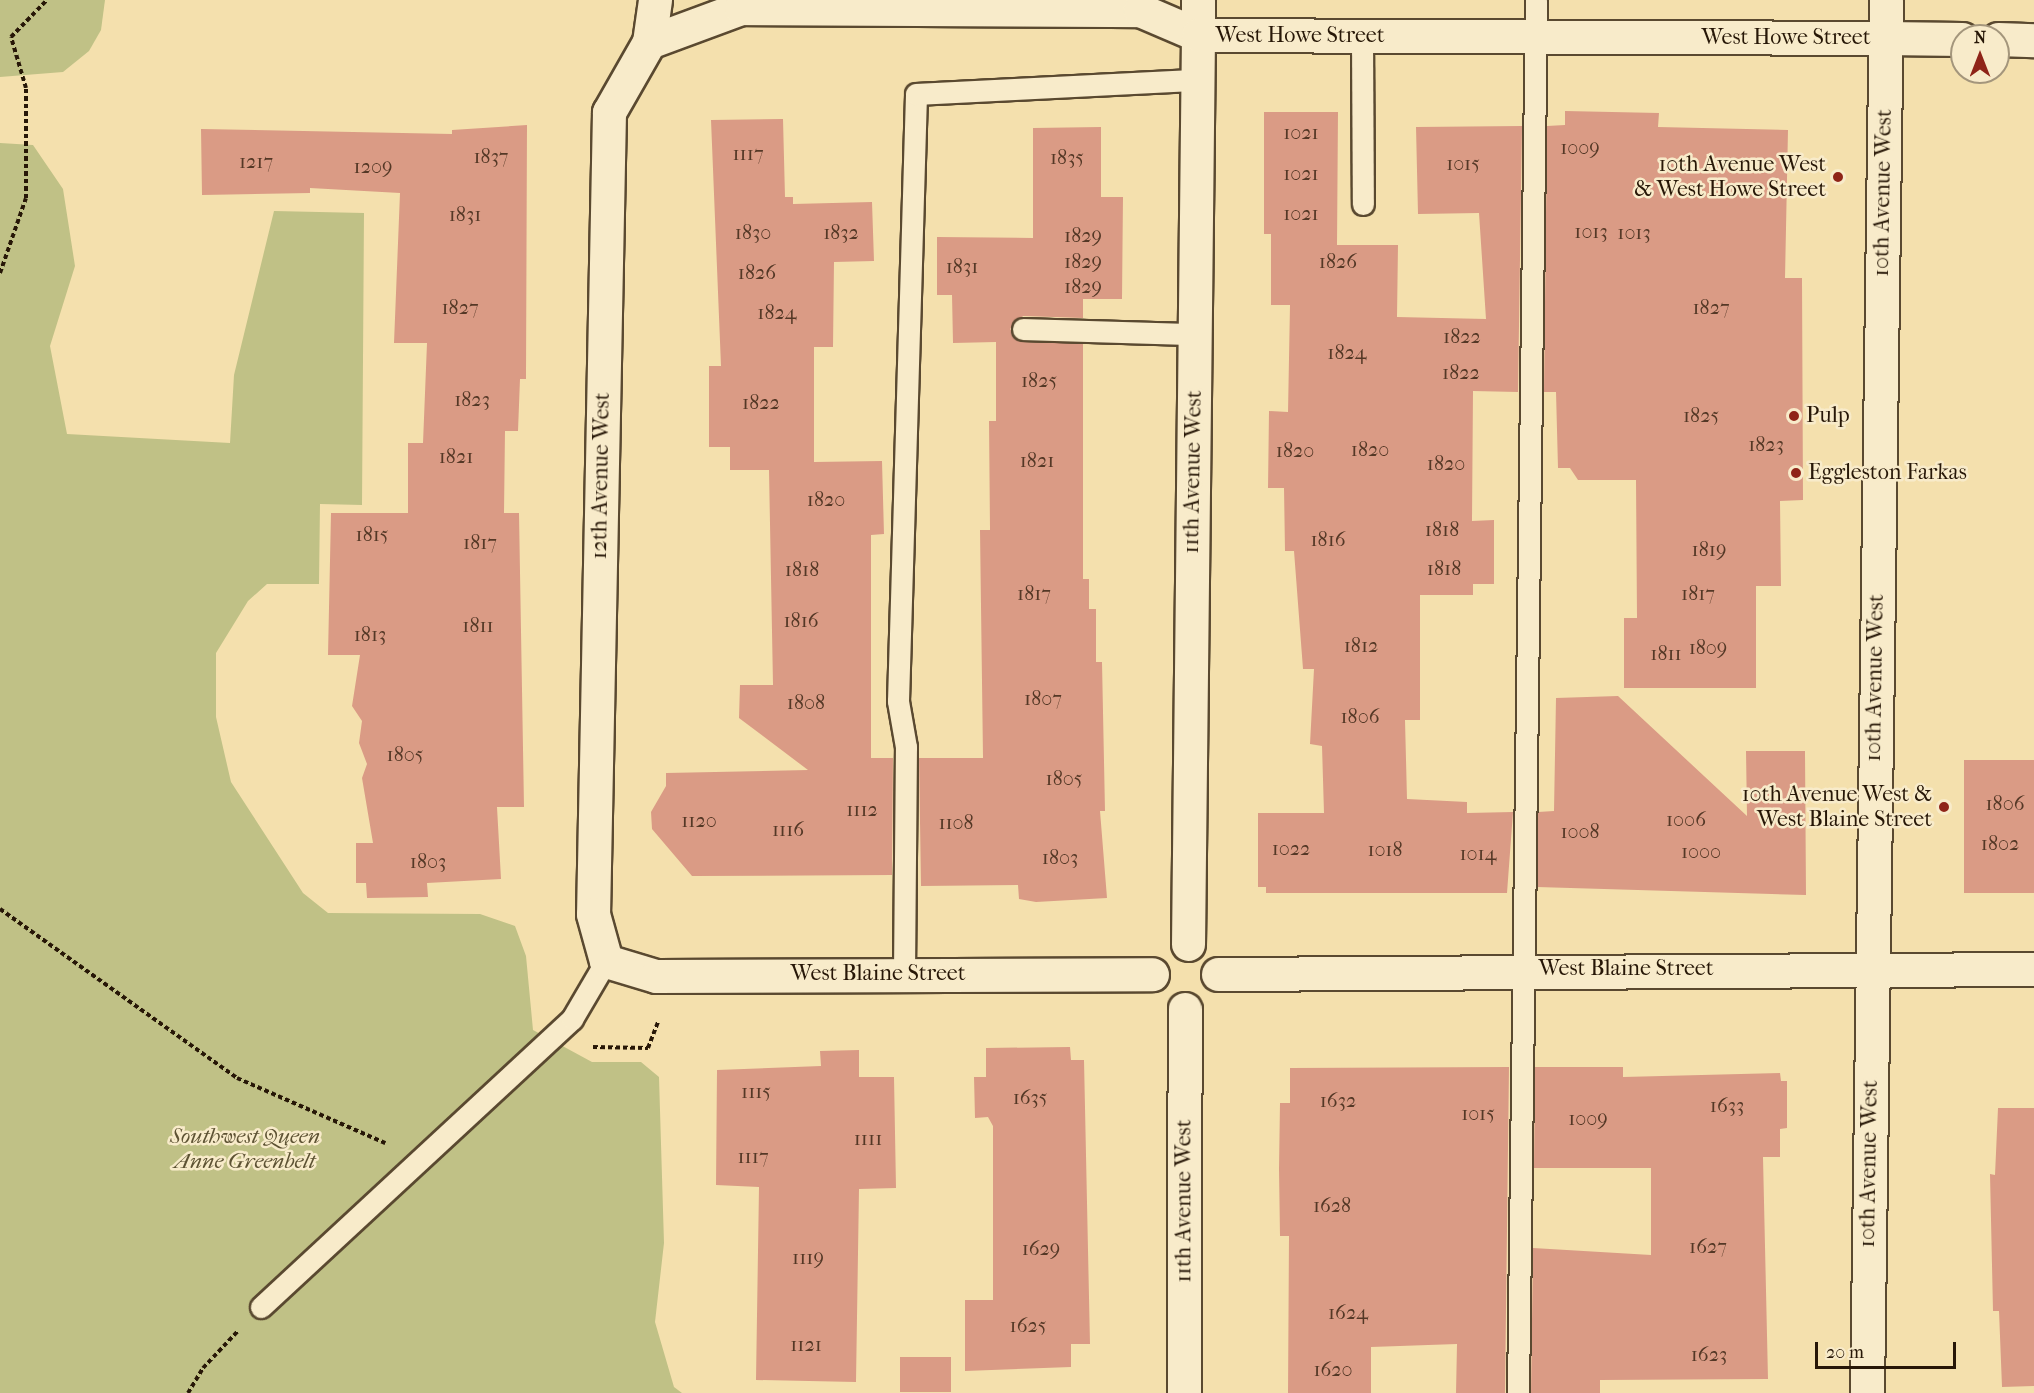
<!DOCTYPE html>
<style>
body{margin:0}
#map{position:relative;width:2034px;height:1393px;overflow:hidden;background:#f4e0ad;font-family:"IM FELL French Canon",serif}
div>[style]{position:absolute}
.green>*{inset:0;background:#c0c186}
.building>*{inset:0;background:#da9b85;transform-origin:0 0}
.path>*{height:4px;margin-top:-2px;transform-origin:0;background:repeating-linear-gradient(90deg,#271707 0 4.5px,transparent 0 7.5px)}
.roads{filter:drop-shadow(2px 0 #5a4930) drop-shadow(-2px 0 #5a4930) drop-shadow(0 2px #5a4930) drop-shadow(0 -2px #5a4930)}
.lane>*{height:21px;margin:-10.5px;padding:0 10.5px;transform-origin:10.5px;border-radius:10.5px;background:#f8ebca}
.street>*{height:33px;margin:-16.5px;padding:0 16.5px;transform-origin:16.5px;border-radius:16.5px;background:#f8ebca}
.secondary>*{height:33px;margin:-16.5px;padding:0 16.5px;transform-origin:16.5px;border-radius:16.5px;background:#f8ebca}
.dots>*{width:16px;height:16px;translate:-50% -50%;box-sizing:border-box;border:3px solid #f8ebca;border-radius:50%}
span{translate:-50% -50%;white-space:nowrap;text-align:center;line-height:1.15;-webkit-text-stroke:5px #f8ebca;paint-order:stroke}
.number-label{font-size:20px;color:#543826}
.number-label span{-webkit-text-stroke-width:0}
.street-label{font-size:22px;color:#271707}
.poi-label{font-size:22px;color:#271707}
.right{translate:-100% -50%;text-align:right}
.left{translate:0 -50%;text-align:left}
.park-label{font-size:22px;color:#5d5233;font-style:italic}
.north{position:absolute;left:1950px;top:24px;width:60px;height:60px;box-sizing:border-box;background:#f8ebca;border:2px solid #a4967c;border-radius:50%;rotate:0deg;font-size:16px;font-weight:700;line-height:24px;text-align:center;color:#271707}
.north::after{content:'';display:block;margin:auto;width:21px;height:27px;background:#8f2418;clip-path:polygon(50% 0,100% 100%,50% 72%,0 100%)}
.scale{position:absolute;left:1815px;top:1342px;width:141px;height:27px;box-sizing:border-box;border:3px solid #271707;border-top:0;padding-left:8px;font-size:18px;line-height:21px;white-space:nowrap;color:#271707;-webkit-text-stroke:4px #f8ebca;paint-order:stroke}
</style>
<div id="map">
<div class="green">
<i style="clip-path:polygon(0 0,105px 0,101px 30px,89px 51px,63px 72px,0 77px)"></i>
<i style="clip-path:polygon(0 143px,33px 145px,63px 189px,75px 266px,50px 346px,67px 434px,230px 443px,234px 375px,274px 211px,364px 213px,362px 505px,320px 504px,319px 584px,267px 584px,248px 601px,216px 653px,216px 717px,231px 782px,303px 893px,328px 913px,480px 914px,515px 926px,526px 956px,533px 1030px,592px 1062px,641px 1062px,659px 1077px,664px 1243px,655px 1322px,674px 1387px,682px 1393px,0 1393px)"></i>
</div>
<div class="building">
<i style="clip-path:polygon(1565px 111px,1659px 113px,1658px 127px,1788px 130px,1785px 278px,1802px 278px,1803px 500px,1780px 501px,1781px 586px,1756px 586px,1756px 688px,1624px 688px,1624px 618px,1637px 618px,1636px 480px,1578px 480px,1570px 468px,1558px 468px,1556px 392px,1544px 392px,1547px 126px,1565px 125px)"></i>
<i style="clip-path:polygon(1264px 112px,1338px 112px,1337px 245px,1398px 245px,1397px 317px,1486px 319px,1479px 213px,1418px 214px,1416px 127px,1522px 126px,1518px 392px,1473px 391px,1472px 521px,1494px 520px,1494px 584px,1473px 584px,1473px 595px,1420px 595px,1420px 720px,1405px 720px,1407px 799px,1467px 802px,1467px 813px,1513px 812px,1507px 893px,1266px 893px,1266px 887px,1258px 887px,1258px 813px,1324px 813px,1322px 746px,1310px 744px,1314px 669px,1303px 669px,1294px 551px,1285px 551px,1284px 488px,1268px 488px,1269px 411px,1288px 412px,1290px 305px,1271px 305px,1271px 234px,1264px 234px)"></i>
<i style="clip-path:polygon(783px 119px,785px 197px,793px 197px,793px 204px,872px 202px,874px 261px,834px 262px,833px 347px,814px 347px,814px 462px,882px 461px,884px 534px,871px 535px,871px 758px,893px 758px,892px 875px,692px 876px,652px 829px,651px 812px,666px 786px,666px 773px,808px 770px,739px 718px,740px 685px,773px 685px,769px 470px,730px 470px,730px 447px,709px 447px,709px 366px,721px 366px,711px 120px)"></i>
<i style="clip-path:polygon(527px 125px,526px 379px,520px 379px,518px 431px,505px 431px,504px 513px,519px 513px,524px 807px,497px 807px,501px 879px,427px 883px,428px 897px,367px 898px,366px 883px,356px 883px,356px 843px,373px 843px,362px 778px,367px 764px,359px 743px,362px 721px,352px 706px,360px 655px,328px 655px,331px 513px,408px 513px,408px 443px,423px 443px,427px 343px,394px 343px,400px 193px,310px 188px,310px 193px,202px 195px,201px 129px,452px 134px,452px 130px)"></i>
<i style="clip-path:polygon(1101px 127px,1101px 197px,1123px 197px,1122px 299px,1083px 299px,1083px 318px,1023px 316px,1010px 329px,1022px 342px,1083px 343px,1083px 579px,1089px 579px,1089px 609px,1096px 609px,1096px 662px,1102px 662px,1105px 811px,1100px 811px,1107px 898px,1036px 902px,1019px 899px,1018px 885px,921px 886px,919px 758px,983px 758px,980px 530px,990px 530px,989px 421px,996px 421px,996px 342px,953px 343px,952px 295px,937px 295px,937px 237px,1033px 238px,1033px 128px)"></i>
<i style="clip-path:polygon(1618px 696px,1747px 816px,1746px 751px,1805px 751px,1806px 895px,1537px 887px,1538px 812px,1554px 811px,1556px 698px)"></i>
<i style="left:1964px;top:760px;width:70px;height:133px"></i>
<i style="clip-path:polygon(1070px 1047px,1071px 1060px,1084px 1060px,1090px 1344px,1071px 1344px,1071px 1367px,965px 1371px,965px 1300px,993px 1300px,993px 1126px,988px 1117px,975px 1118px,974px 1077px,986px 1077px,986px 1048px)"></i>
<i style="clip-path:polygon(859px 1050px,859px 1077px,894px 1077px,896px 1188px,859px 1189px,856px 1382px,756px 1380px,759px 1187px,716px 1185px,717px 1070px,821px 1066px,820px 1051px)"></i>
<i style="clip-path:polygon(1509px 1067px,1505px 1393px,1456px 1393px,1457px 1344px,1371px 1347px,1371px 1393px,1288px 1393px,1289px 1236px,1280px 1236px,1279px 1169px,1280px 1103px,1290px 1103px,1290px 1068px)"></i>
<i style="clip-path:polygon(1535px 1067px,1623px 1067px,1623px 1077px,1780px 1073px,1781px 1081px,1787px 1081px,1787px 1128px,1780px 1129px,1780px 1157px,1763px 1157px,1768px 1379px,1600px 1380px,1600px 1393px,1531px 1393px,1533px 1248px,1651px 1255px,1651px 1168px,1534px 1168px)"></i>
<i style="clip-path:polygon(1998px 1108px,2034px 1108px,2034px 1386px,2002px 1387px,1999px 1311px,1993px 1311px,1990px 1174px,1995px 1175px)"></i>
<i style="left:900px;top:1357px;width:51px;height:35px"></i>
</div>
<div class="path">
<i style="left:0;top:273px;width:79px;rotate:-70.9deg"></i>
<i style="left:26px;top:198px;width:110px;rotate:-90deg"></i>
<i style="left:26px;top:88px;width:53px;rotate:-106.4deg"></i>
<i style="left:11px;top:37px;width:52px;rotate:-45.8deg"></i>
<i style="left:0;top:909px;width:291px;rotate:35.5deg"></i>
<i style="left:237px;top:1078px;width:162px;rotate:23.7deg"></i>
<i style="left:593px;top:1047px;width:55px;rotate:1deg"></i>
<i style="left:648px;top:1048px;width:28px;rotate:-69deg"></i>
<i style="left:188px;top:1393px;width:29px;rotate:-59deg"></i>
<i style="left:203px;top:1368px;width:51px;rotate:-46.6deg"></i>
</div>
<div class="roads">
<div class="lane">
<i style="left:1362px;top:36px;width:168px;rotate:89.7deg"></i>
<i style="left:1023px;top:329px;width:172px;rotate:1.7deg"></i>
<i style="left:904px;top:973px;width:226px;rotate:-89.5deg"></i>
<i style="left:906px;top:747px;width:47px;rotate:-99.9deg"></i>
<i style="left:898px;top:701px;width:607px;rotate:-88.3deg"></i>
<i style="left:916px;top:94px;width:281px;rotate:-2.9deg"></i>
<i style="left:261px;top:1307px;width:424px;rotate:-42.8deg"></i>
<i style="left:572px;top:1019px;width:67px;rotate:-59.6deg"></i>
<i style="left:1518px;top:1393px;width:1393px;rotate:-89.26deg"></i>
</div>
<div class="street">
<i style="left:655px;top:0;width:42px;rotate:98.1deg"></i>
<i style="left:649px;top:42px;width:81px;rotate:119.7deg"></i>
<i style="left:609px;top:112px;width:802px;rotate:91.14deg"></i>
<i style="left:593px;top:914px;width:49px;rotate:74.5deg"></i>
<i style="left:606px;top:961px;width:52px;rotate:16.7deg"></i>
<i style="left:656px;top:976px;width:496px;rotate:-0.2deg"></i>
<i style="left:1885px;top:38px;width:77px;rotate:0.7deg"></i>
<i style="left:1998px;top:39px;width:36px;rotate:2deg"></i>
<i style="left:649px;top:42px;width:98px;rotate:-20.3deg"></i>
<i style="left:741px;top:8px;width:399px;rotate:0.3deg"></i>
<i style="left:1140px;top:10px;width:63px;rotate:23.3deg"></i>
<i style="left:1198px;top:35px;width:909px;rotate:90.63deg"></i>
<i style="left:1218px;top:974px;width:816px;rotate:-0.35deg"></i>
<i style="left:1184px;top:1393px;width:384px;rotate:-89.9deg"></i>
</div>
<div class="secondary">
<i style="left:1198px;top:0;width:35px;rotate:90deg"></i>
<i style="left:1198px;top:35px;width:687px;rotate:0.25deg"></i>
<i style="left:1867px;top:1393px;width:1393px;rotate:-89.22deg"></i>
</div>
</div>
<div class="dots">
<i style="left:1838px;top:177px;background:#8f2418"></i>
<i style="left:1794px;top:416px;background:#8f2418"></i>
<i style="left:1796px;top:473px;background:#8f2418"></i>
<i style="left:1944px;top:807px;background:#8f2418"></i>
</div>
<div class="number-label">
<span style="left:1301px;top:132px">1021</span>
<span style="left:1580px;top:147px">1009</span>
<span style="left:748px;top:153px">1117</span>
<span style="left:491px;top:156px">1837</span>
<span style="left:1067px;top:157px">1835</span>
<span style="left:256px;top:161px">1217</span>
<span style="left:1463px;top:163px">1015</span>
<span style="left:373px;top:166px">1209</span>
<span style="left:1301px;top:173px">1021</span>
<span style="left:1301px;top:213px">1021</span>
<span style="left:465px;top:214px">1831</span>
<span style="left:1591px;top:231px">1013</span>
<span style="left:753px;top:232px">1830</span>
<span style="left:841px;top:232px">1832</span>
<span style="left:1634px;top:232px">1013</span>
<span style="left:1083px;top:235px">1829</span>
<span style="left:1083px;top:261px">1829</span>
<span style="left:1338px;top:261px">1826</span>
<span style="left:962px;top:266px">1831</span>
<span style="left:757px;top:272px">1826</span>
<span style="left:1083px;top:286px">1829</span>
<span style="left:460px;top:307px">1827</span>
<span style="left:1711px;top:307px">1827</span>
<span style="left:777px;top:312px">1824</span>
<span style="left:1462px;top:336px">1822</span>
<span style="left:1347px;top:352px">1824</span>
<span style="left:1461px;top:372px">1822</span>
<span style="left:1039px;top:380px">1825</span>
<span style="left:472px;top:399px">1823</span>
<span style="left:761px;top:402px">1822</span>
<span style="left:1701px;top:415px">1825</span>
<span style="left:1766px;top:444px">1823</span>
<span style="left:1370px;top:449px">1820</span>
<span style="left:1295px;top:450px">1820</span>
<span style="left:456px;top:456px">1821</span>
<span style="left:1037px;top:460px">1821</span>
<span style="left:1446px;top:463px">1820</span>
<span style="left:826px;top:499px">1820</span>
<span style="left:1442px;top:529px">1818</span>
<span style="left:372px;top:534px">1815</span>
<span style="left:1328px;top:539px">1816</span>
<span style="left:480px;top:542px">1817</span>
<span style="left:1709px;top:549px">1819</span>
<span style="left:1444px;top:568px">1818</span>
<span style="left:802px;top:569px">1818</span>
<span style="left:1034px;top:593px">1817</span>
<span style="left:1698px;top:593px">1817</span>
<span style="left:801px;top:620px">1816</span>
<span style="left:478px;top:625px">1811</span>
<span style="left:370px;top:634px">1813</span>
<span style="left:1361px;top:645px">1812</span>
<span style="left:1708px;top:647px">1809</span>
<span style="left:1666px;top:653px">1811</span>
<span style="left:1043px;top:698px">1807</span>
<span style="left:806px;top:702px">1808</span>
<span style="left:1360px;top:716px">1806</span>
<span style="left:405px;top:754px">1805</span>
<span style="left:1064px;top:778px">1805</span>
<span style="left:2005px;top:803px">1806</span>
<span style="left:862px;top:809px">1112</span>
<span style="left:1686px;top:819px">1006</span>
<span style="left:699px;top:820px">1120</span>
<span style="left:956px;top:822px">1108</span>
<span style="left:788px;top:829px">1116</span>
<span style="left:1580px;top:831px">1008</span>
<span style="left:2000px;top:843px">1802</span>
<span style="left:1291px;top:848px">1022</span>
<span style="left:1385px;top:849px">1018</span>
<span style="left:1701px;top:851px">1000</span>
<span style="left:1478px;top:853px">1014</span>
<span style="left:1060px;top:857px">1803</span>
<span style="left:428px;top:861px">1803</span>
<span style="left:756px;top:1091px">1115</span>
<span style="left:1030px;top:1097px">1635</span>
<span style="left:1338px;top:1100px">1632</span>
<span style="left:1727px;top:1105px">1633</span>
<span style="left:1478px;top:1113px">1015</span>
<span style="left:1588px;top:1118px">1009</span>
<span style="left:868px;top:1138px">1111</span>
<span style="left:753px;top:1156px">1117</span>
<span style="left:1332px;top:1205px">1628</span>
<span style="left:1708px;top:1246px">1627</span>
<span style="left:1041px;top:1248px">1629</span>
<span style="left:808px;top:1257px">1119</span>
<span style="left:1348px;top:1312px">1624</span>
<span style="left:1028px;top:1325px">1625</span>
<span style="left:806px;top:1344px">1121</span>
<span style="left:1709px;top:1354px">1623</span>
<span style="left:1333px;top:1369px">1620</span>
</div>
<div class="street-label">
<span style="left:1300px;top:36px">West Howe Street</span>
<span style="left:1786px;top:38px">West Howe Street</span>
<span style="left:1883px;top:193px;rotate:-89deg">10th Avenue West</span>
<span style="left:1193px;top:472px;rotate:-89deg">11th Avenue West</span>
<span style="left:601px;top:476px;rotate:-89deg">12th Avenue West</span>
<span style="left:1875px;top:678px;rotate:-89deg">10th Avenue West</span>
<span style="left:1626px;top:969px">West Blaine Street</span>
<span style="left:878px;top:974px">West Blaine Street</span>
<span style="left:1869px;top:1164px;rotate:-89deg">10th Avenue West</span>
<span style="left:1184px;top:1201px;rotate:-90deg">11th Avenue West</span>
</div>
<div class="poi-label">
<span class="right" style="left:1826px;top:177px">10th Avenue West<br>&amp; West Howe Street</span>
<span class="left" style="left:1806px;top:416px">Pulp</span>
<span class="left" style="left:1808px;top:473px">Eggleston Farkas</span>
<span class="right" style="left:1932px;top:807px">10th Avenue West &amp;<br>West Blaine Street</span>
</div>
<div class="park-label">
<span style="left:245px;top:1149px">Southwest Queen<br>Anne Greenbelt</span>
</div>
<div class="north">N</div>
<div class="scale">20 m</div>
</div>
